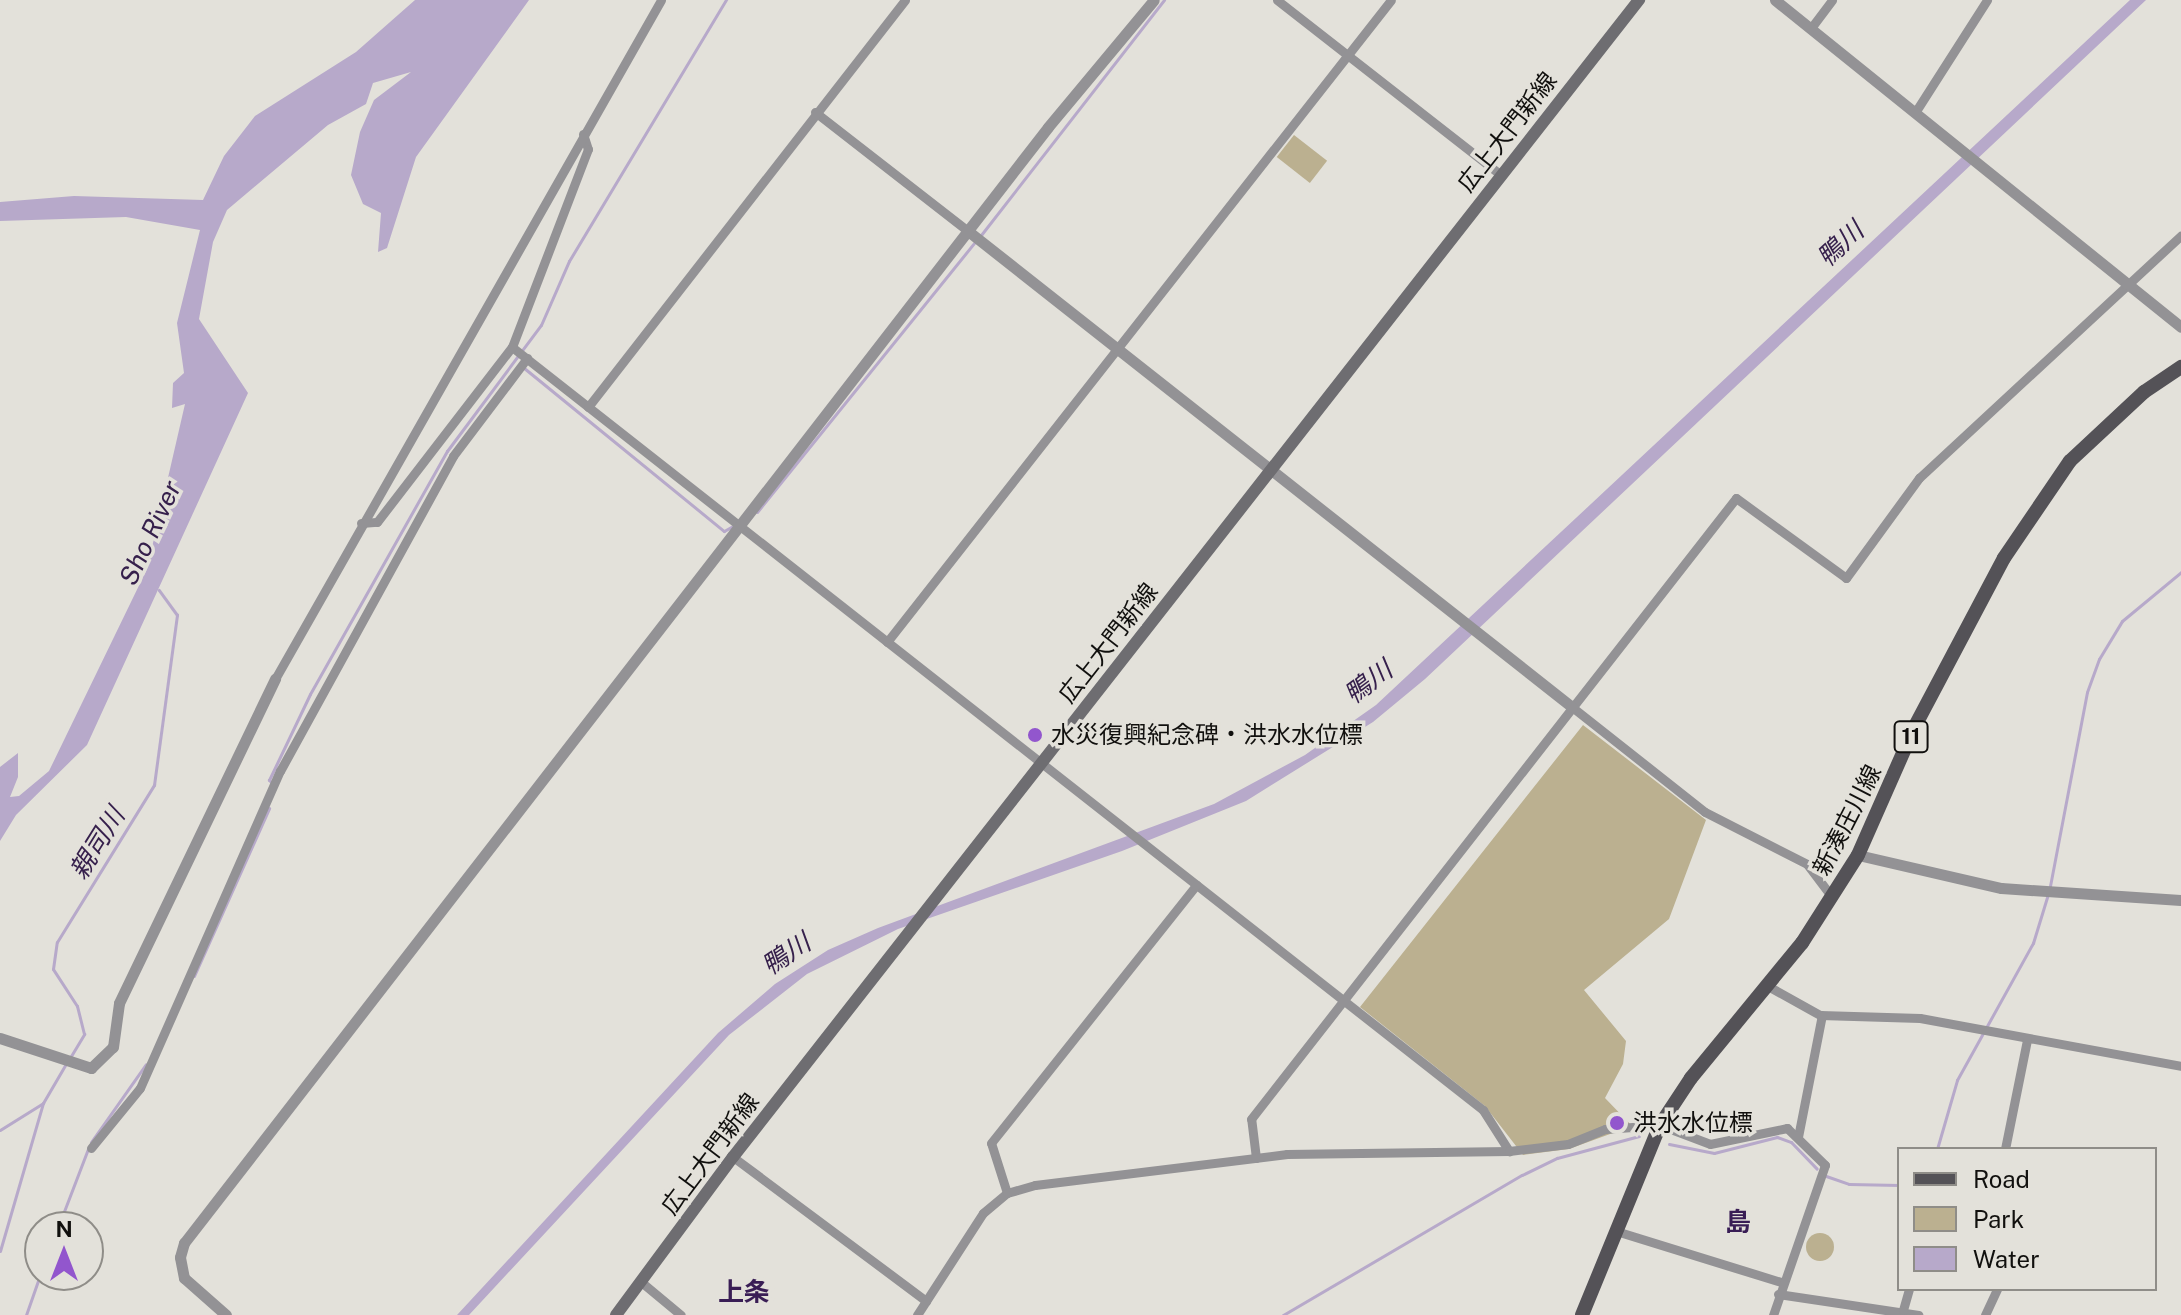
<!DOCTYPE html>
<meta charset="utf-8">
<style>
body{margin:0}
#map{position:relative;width:2181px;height:1315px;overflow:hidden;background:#e3e1da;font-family:"Public Sans","Noto Sans JP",sans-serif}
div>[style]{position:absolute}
.green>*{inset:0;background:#bbb090;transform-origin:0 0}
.round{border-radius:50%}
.water>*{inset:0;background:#b7a9ca}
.stream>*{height:3px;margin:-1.5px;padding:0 1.5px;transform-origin:1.5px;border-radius:1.5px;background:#b7a9ca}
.minor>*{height:9px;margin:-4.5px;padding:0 4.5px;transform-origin:4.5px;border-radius:4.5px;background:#939295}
.tertiary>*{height:11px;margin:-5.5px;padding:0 5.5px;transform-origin:5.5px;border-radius:5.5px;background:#939295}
.secondary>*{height:12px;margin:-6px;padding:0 6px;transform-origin:6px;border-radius:6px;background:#6e6d71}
.primary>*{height:14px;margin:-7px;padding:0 7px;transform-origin:7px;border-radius:7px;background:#545257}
.dots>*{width:22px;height:22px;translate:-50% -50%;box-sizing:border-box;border:4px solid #e3e1da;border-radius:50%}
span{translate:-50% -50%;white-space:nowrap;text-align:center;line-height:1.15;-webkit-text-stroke:7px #e3e1da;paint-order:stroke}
.shield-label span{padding:2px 6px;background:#e3e1da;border:2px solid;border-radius:6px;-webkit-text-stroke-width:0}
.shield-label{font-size:22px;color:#11100e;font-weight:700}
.street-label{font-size:24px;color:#11100e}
.poi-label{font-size:24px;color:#11100e}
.left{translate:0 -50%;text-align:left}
.water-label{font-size:26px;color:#36204c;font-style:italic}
.neighbourhood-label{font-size:26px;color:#391d55;font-weight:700}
.legend{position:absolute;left:1897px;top:1147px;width:260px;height:144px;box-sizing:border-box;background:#e3e1da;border:2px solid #8f8d88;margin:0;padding:10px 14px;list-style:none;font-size:24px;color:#11100e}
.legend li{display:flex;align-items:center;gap:16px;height:40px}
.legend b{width:40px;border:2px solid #8f8d88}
.north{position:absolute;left:24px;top:1211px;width:80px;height:80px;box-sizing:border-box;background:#e3e1da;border:2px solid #8f8d88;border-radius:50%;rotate:0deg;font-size:22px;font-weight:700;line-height:32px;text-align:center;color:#11100e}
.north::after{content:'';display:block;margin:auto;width:28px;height:36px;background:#9256cd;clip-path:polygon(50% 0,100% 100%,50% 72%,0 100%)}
</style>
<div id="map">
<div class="green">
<i style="left:1294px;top:135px;width:42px;height:28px;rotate:38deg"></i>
<i style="clip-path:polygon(1583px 725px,1706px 820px,1669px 919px,1584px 990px,1626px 1041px,1623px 1064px,1605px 1098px,1632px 1126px,1569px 1149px,1523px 1155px,1485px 1106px,1360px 1007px)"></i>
<i class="round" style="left:1806px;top:1233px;width:28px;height:28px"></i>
</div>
<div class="water">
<i style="clip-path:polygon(415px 0,529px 0,416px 157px,387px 248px,378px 252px,381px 213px,363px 204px,351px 175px,360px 132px,374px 100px,411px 72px,373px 83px,366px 104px,328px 125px,227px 210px,213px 242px,199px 319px,248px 393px,87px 745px,16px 815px,0 841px,0 767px,18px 753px,18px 777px,10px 797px,19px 796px,49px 771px,147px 569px,185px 404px,172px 408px,173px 383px,184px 373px,177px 323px,200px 230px,126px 217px,0 221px,0 202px,74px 196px,203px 200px,224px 156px,255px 116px,356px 52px)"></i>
<i style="clip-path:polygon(2130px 0,2146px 0,1425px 679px,1373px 722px,1246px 801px,1122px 851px,898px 929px,807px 974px,729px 1035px,469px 1315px,457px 1315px,718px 1033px,775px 984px,828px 950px,878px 928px,1214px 804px,1305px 755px,1376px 705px)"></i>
</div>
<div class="stream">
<i style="left:981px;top:235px;width:298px;rotate:-52.1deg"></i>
<i style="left:524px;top:368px;width:258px;rotate:39.2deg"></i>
<i style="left:724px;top:531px;width:10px;rotate:-29deg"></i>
<i style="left:757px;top:512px;width:348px;rotate:-51.1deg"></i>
<i style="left:273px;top:784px;width:6px;rotate:-135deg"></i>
<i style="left:269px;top:780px;width:95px;rotate:-64.5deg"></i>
<i style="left:310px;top:694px;width:279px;rotate:-60.6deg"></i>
<i style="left:447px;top:451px;width:157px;rotate:-53.3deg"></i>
<i style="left:541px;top:325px;width:70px;rotate:-66.4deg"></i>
<i style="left:569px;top:261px;width:305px;rotate:-59deg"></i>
<i style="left:2050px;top:886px;width:197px;rotate:-79.2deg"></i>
<i style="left:2087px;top:692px;width:35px;rotate:-70deg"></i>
<i style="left:2099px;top:659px;width:44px;rotate:-58.8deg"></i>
<i style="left:2122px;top:621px;width:77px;rotate:-39.7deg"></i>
<i style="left:194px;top:976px;width:184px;rotate:-65.9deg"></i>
<i style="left:71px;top:1056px;width:26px;rotate:-59deg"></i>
<i style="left:84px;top:1034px;width:29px;rotate:-104deg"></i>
<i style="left:77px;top:1006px;width:44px;rotate:-123deg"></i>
<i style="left:53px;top:969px;width:27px;rotate:-82deg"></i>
<i style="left:57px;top:942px;width:185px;rotate:-58.3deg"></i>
<i style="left:154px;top:785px;width:172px;rotate:-82.3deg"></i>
<i style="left:177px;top:615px;width:31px;rotate:-126deg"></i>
<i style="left:0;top:1130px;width:51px;rotate:-32.1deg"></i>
<i style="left:91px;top:1142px;width:95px;rotate:-54.8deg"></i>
<i style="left:1669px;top:1144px;width:46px;rotate:11.3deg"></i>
<i style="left:1714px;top:1153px;width:65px;rotate:-14.3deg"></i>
<i style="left:1777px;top:1137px;width:15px;rotate:20deg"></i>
<i style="left:1791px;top:1142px;width:37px;rotate:46deg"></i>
<i style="left:1937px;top:1149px;width:72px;rotate:-73.8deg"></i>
<i style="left:1957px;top:1080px;width:157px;rotate:-61deg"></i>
<i style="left:2033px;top:943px;width:51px;rotate:-73deg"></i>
<i style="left:1826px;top:1176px;width:24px;rotate:19deg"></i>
<i style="left:1849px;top:1184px;width:50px;rotate:1.1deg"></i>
<i style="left:58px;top:1227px;width:84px;rotate:-69deg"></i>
<i style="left:0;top:1251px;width:154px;rotate:-73.8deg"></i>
<i style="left:43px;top:1103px;width:48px;rotate:-59.7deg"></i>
<i style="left:26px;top:1315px;width:42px;rotate:-70.7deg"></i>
<i style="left:1283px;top:1315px;width:277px;rotate:-30.4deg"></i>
<i style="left:1522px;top:1175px;width:39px;rotate:-26deg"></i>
<i style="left:1557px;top:1158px;width:85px;rotate:-15deg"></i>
</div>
<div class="minor">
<i style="left:1277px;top:0;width:284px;rotate:38deg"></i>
<i style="left:1811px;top:28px;width:35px;rotate:-53deg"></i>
<i style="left:1916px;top:111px;width:132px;rotate:-57.4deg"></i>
<i style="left:815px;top:112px;width:194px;rotate:37.9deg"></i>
<i style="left:583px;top:134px;width:16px;rotate:72deg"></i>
<i style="left:588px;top:149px;width:212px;rotate:111deg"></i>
<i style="left:512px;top:347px;width:1235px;rotate:38.16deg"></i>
<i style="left:1483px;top:1110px;width:49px;rotate:57.6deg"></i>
<i style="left:588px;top:407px;width:516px;rotate:-52.09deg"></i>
<i style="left:361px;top:523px;width:16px;rotate:-4deg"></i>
<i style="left:377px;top:522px;width:221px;rotate:-52.4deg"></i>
<i style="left:887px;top:642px;width:816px;rotate:-51.87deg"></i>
<i style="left:275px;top:679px;width:781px;rotate:-60.38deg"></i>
<i style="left:1572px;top:707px;width:169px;rotate:38.3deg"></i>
<i style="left:1705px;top:812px;width:114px;rotate:27deg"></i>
<i style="left:1807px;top:864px;width:41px;rotate:52.9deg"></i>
<i style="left:1766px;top:985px;width:62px;rotate:29.1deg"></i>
<i style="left:1820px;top:1015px;width:100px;rotate:1.7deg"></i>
<i style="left:1920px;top:1018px;width:265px;rotate:10.4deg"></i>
<i style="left:1798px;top:1137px;width:124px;rotate:-78.9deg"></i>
<i style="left:91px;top:1148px;width:77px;rotate:-50.8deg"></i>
<i style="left:140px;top:1088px;width:347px;rotate:-66.2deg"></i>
<i style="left:280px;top:771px;width:359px;rotate:-61.2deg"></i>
<i style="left:453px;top:456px;width:123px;rotate:-52.9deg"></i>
<i style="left:2005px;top:1149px;width:111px;rotate:-78.6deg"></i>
<i style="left:733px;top:1157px;width:241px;rotate:36.7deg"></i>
<i style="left:1256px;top:1158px;width:39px;rotate:-97deg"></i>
<i style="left:1251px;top:1119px;width:788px;rotate:-52.01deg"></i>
<i style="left:1736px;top:498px;width:136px;rotate:36deg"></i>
<i style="left:1846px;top:578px;width:124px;rotate:-53.9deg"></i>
<i style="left:1919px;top:478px;width:357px;rotate:-42.8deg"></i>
<i style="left:1007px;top:1193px;width:52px;rotate:-107.7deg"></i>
<i style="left:991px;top:1143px;width:330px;rotate:-51.5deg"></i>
<i style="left:1616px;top:1231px;width:173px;rotate:17.2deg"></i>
<i style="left:640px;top:1281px;width:53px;rotate:39.7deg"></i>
<i style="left:1778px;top:1294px;width:142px;rotate:8.5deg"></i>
<i style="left:1903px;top:1310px;width:22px;rotate:-74deg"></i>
<i style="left:917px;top:1315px;width:121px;rotate:-57.1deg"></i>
<i style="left:983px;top:1213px;width:31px;rotate:-40deg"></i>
<i style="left:1007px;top:1193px;width:29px;rotate:-16deg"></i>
<i style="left:1035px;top:1185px;width:254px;rotate:-7deg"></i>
<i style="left:1287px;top:1154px;width:222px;rotate:-0.8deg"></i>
<i style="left:1509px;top:1151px;width:59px;rotate:-6.8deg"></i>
<i style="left:1568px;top:1144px;width:40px;rotate:-22deg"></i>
<i style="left:1605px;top:1129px;width:55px;rotate:-4.2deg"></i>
<i style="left:1660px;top:1125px;width:53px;rotate:20.8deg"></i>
<i style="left:1710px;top:1144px;width:79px;rotate:-11.7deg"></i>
<i style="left:1787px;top:1128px;width:53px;rotate:44.2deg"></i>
<i style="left:1825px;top:1165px;width:159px;rotate:109.1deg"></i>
<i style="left:1985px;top:1315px;width:29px;rotate:-65deg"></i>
</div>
<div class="tertiary">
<i style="left:1775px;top:0;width:521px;rotate:38.85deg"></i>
<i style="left:968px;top:231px;width:769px;rotate:38.24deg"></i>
<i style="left:1858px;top:855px;width:147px;rotate:13deg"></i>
<i style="left:2001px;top:888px;width:180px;rotate:3.8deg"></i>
<i style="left:0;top:1038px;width:96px;rotate:18.2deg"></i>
<i style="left:91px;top:1068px;width:30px;rotate:-44deg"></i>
<i style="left:113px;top:1047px;width:44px;rotate:-82.2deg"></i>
<i style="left:119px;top:1003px;width:360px;rotate:-64.3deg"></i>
<i style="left:226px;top:1315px;width:56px;rotate:-138.6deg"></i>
<i style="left:184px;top:1278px;width:21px;rotate:-101deg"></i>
<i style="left:180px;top:1257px;width:15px;rotate:-74deg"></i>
<i style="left:184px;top:1243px;width:1411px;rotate:-52.25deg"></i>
<i style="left:1048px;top:127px;width:165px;rotate:-50.2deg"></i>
</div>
<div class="secondary">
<i style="left:616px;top:1315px;width:197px;rotate:-53.5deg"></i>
<i style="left:733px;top:1157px;width:1470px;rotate:-51.94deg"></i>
</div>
<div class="primary">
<i style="left:1582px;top:1315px;width:205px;rotate:-67.7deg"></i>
<i style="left:1660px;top:1125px;width:56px;rotate:-56.6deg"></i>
<i style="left:1691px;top:1078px;width:175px;rotate:-50.6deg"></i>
<i style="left:1802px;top:943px;width:104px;rotate:-57.5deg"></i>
<i style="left:1858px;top:855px;width:139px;rotate:-66.2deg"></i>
<i style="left:1914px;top:728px;width:192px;rotate:-62.1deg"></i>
<i style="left:2004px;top:558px;width:117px;rotate:-55.8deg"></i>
<i style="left:2070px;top:461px;width:101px;rotate:-43deg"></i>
<i style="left:2144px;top:392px;width:45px;rotate:-34deg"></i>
</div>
<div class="dots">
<i style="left:1035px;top:735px;background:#9256cd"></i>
<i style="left:1617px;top:1123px;background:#9256cd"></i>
</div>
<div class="shield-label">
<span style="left:1911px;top:737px">11</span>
</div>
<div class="street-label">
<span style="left:1507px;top:132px;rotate:-52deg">広上大門新線</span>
<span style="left:1108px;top:643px;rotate:-52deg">広上大門新線</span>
<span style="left:1847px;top:820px;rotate:-63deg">新湊庄川線</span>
<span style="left:710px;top:1154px;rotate:-53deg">広上大門新線</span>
</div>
<div class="poi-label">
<span class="left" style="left:1051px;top:735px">水災復興紀念碑・洪水水位標</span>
<span class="left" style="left:1633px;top:1123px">洪水水位標</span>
</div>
<div class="water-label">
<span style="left:1840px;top:244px;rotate:-43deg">鴨川</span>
<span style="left:150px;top:533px;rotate:-65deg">Sho River</span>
<span style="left:1368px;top:682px;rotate:-37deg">鴨川</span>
<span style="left:97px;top:843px;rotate:-58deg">親司川</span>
<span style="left:786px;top:954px;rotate:-34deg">鴨川</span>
</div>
<div class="neighbourhood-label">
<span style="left:1738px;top:1222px">島</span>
<span style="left:744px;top:1292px">上条</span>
</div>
<ul class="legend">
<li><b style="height:10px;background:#545257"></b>Road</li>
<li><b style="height:22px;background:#bbb090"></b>Park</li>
<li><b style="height:22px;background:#b7a9ca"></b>Water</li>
</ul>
<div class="north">N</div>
</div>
